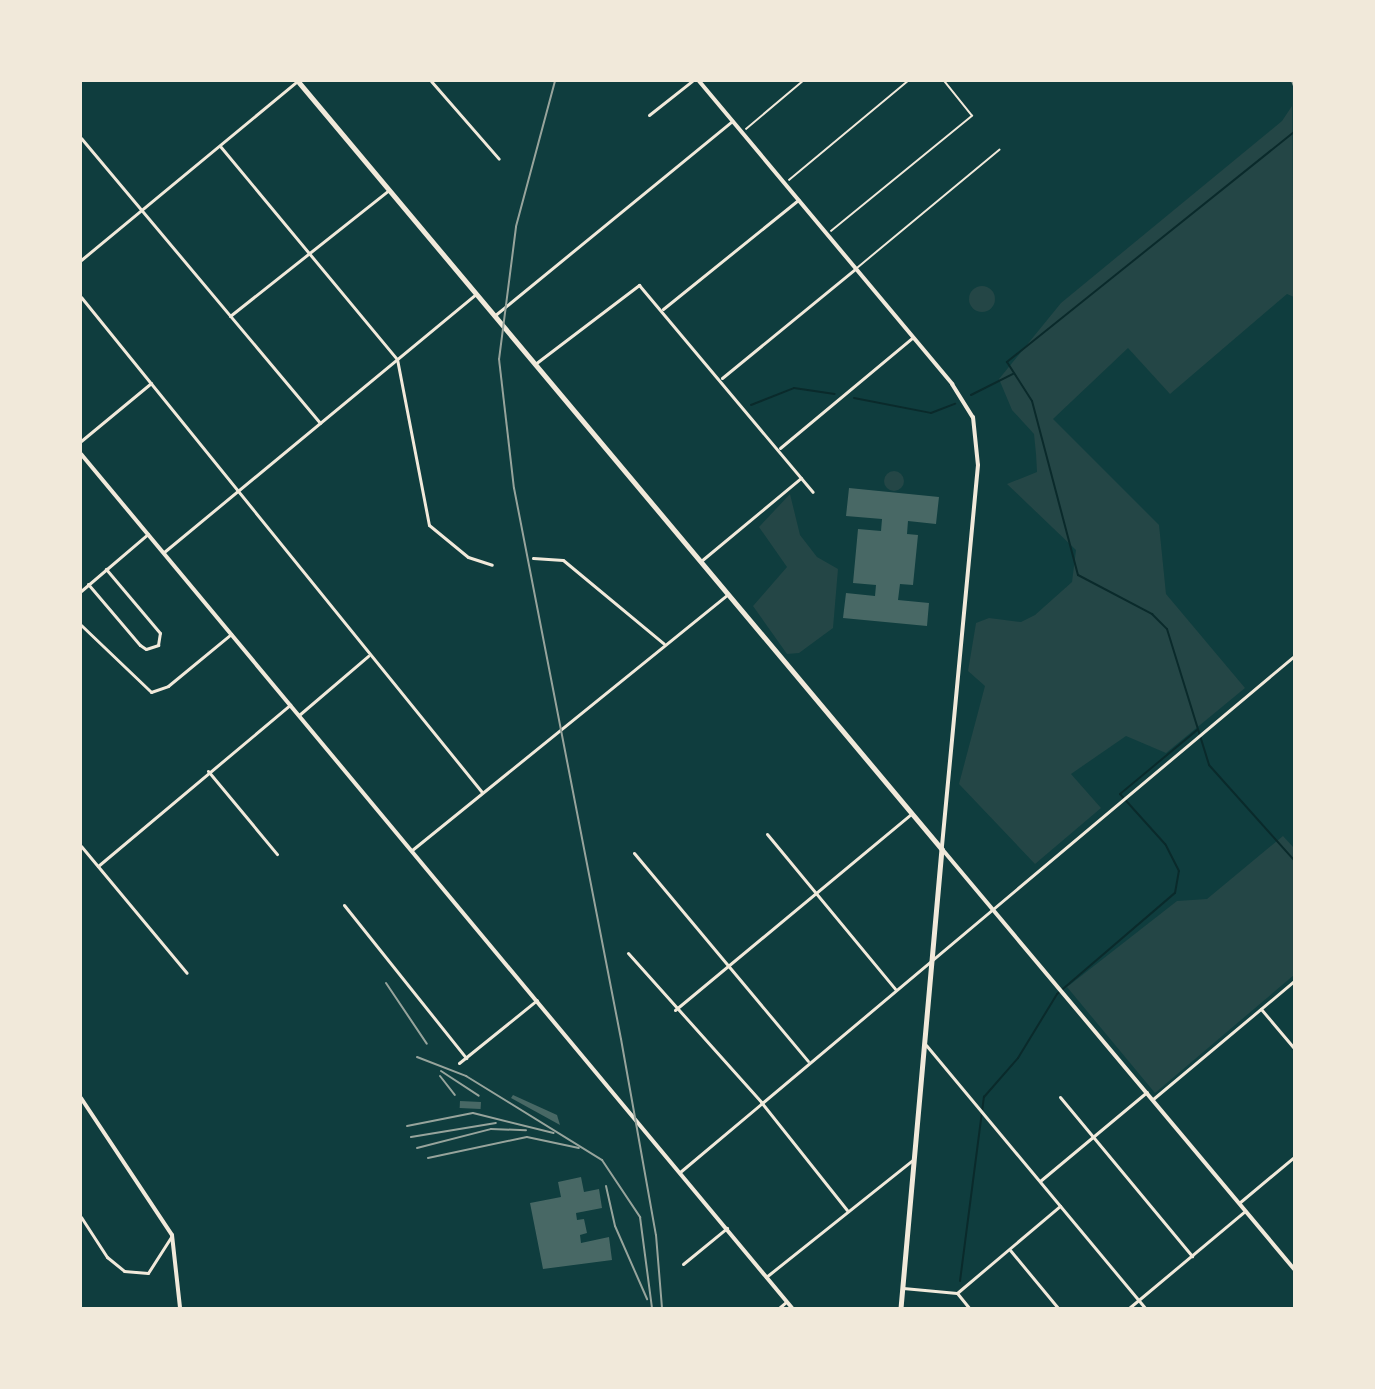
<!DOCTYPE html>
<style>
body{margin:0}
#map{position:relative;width:1375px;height:1389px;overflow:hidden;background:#0f3d3e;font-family:Raleway,sans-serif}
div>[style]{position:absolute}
.green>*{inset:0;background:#244646}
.round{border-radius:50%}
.stream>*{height:2px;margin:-1px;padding:0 1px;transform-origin:1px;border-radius:1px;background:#0a2a2b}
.building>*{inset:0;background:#486865;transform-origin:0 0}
.path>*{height:1.5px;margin:-0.75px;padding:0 0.75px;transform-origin:0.75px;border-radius:0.75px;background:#f1e9da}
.service>*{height:1.5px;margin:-0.75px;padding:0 0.75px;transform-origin:0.75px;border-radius:0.75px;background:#f1e9da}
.minor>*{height:3px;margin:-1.5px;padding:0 1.5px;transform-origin:1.5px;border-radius:1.5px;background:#f1e9da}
.tertiary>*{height:4px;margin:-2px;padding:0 2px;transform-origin:2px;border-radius:2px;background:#f1e9da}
.secondary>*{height:4.5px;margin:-2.25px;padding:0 2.25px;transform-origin:2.25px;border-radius:2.25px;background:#f1e9da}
.rail>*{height:2px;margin:-1px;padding:0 1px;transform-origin:1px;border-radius:1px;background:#97a49c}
span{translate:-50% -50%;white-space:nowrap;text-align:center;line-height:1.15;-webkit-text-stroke:6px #f1e9da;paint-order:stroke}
.frame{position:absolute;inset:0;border:82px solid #f1e9da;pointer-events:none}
</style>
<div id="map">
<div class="green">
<i style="clip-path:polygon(1292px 106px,1294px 297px,1287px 294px,1170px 394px,1128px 348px,1053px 419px,1159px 525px,1166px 594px,1245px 688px,1166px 753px,1126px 736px,1071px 774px,1101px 808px,1035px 864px,959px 784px,985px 686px,968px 671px,976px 623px,989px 618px,1021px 622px,1035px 615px,1072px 582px,1076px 550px,1007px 484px,1037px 472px,1036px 454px,1034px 434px,1012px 410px,999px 379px,1061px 303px,1282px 121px)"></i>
<i class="round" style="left:969px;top:286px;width:26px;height:26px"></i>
<i class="round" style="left:884px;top:471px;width:20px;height:20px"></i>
<i style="clip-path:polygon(790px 494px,800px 535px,817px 557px,838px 569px,833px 628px,799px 653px,787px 654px,753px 606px,787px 567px,759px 527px)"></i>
<i style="clip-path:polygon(1283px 836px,1294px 848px,1294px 975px,1155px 1093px,1067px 987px,1177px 901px,1207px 899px)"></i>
</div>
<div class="stream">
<i style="left:1294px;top:132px;width:368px;rotate:141.3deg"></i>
<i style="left:1007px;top:362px;width:46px;rotate:57.3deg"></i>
<i style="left:1032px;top:401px;width:180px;rotate:75.2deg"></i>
<i style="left:1078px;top:575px;width:84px;rotate:27.8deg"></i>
<i style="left:1152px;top:614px;width:21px;rotate:45deg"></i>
<i style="left:1167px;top:629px;width:142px;rotate:72.8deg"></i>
<i style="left:1209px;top:765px;width:127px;rotate:48.2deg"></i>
<i style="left:971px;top:395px;width:47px;rotate:-26.6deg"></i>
<i style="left:854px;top:398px;width:78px;rotate:11deg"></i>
<i style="left:931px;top:413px;width:26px;rotate:-21deg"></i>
<i style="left:751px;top:405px;width:46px;rotate:-21.6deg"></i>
<i style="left:794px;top:388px;width:41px;rotate:8.3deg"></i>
<i style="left:960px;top:1281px;width:186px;rotate:-82.6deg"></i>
<i style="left:984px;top:1097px;width:52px;rotate:-48.9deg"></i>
<i style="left:1018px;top:1058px;width:75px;rotate:-58.6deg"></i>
<i style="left:1057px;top:994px;width:155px;rotate:-40.6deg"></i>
<i style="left:1175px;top:893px;width:22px;rotate:-80deg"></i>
<i style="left:1179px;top:871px;width:30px;rotate:-117deg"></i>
<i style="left:1165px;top:844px;width:67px;rotate:-132deg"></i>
<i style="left:1120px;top:794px;width:100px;rotate:-39.7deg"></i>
</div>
<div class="building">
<i style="clip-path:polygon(849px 488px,939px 497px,936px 524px,908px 521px,907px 534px,918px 535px,913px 585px,900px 584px,898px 600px,929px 603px,927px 626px,843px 618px,846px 593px,875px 596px,876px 585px,853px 583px,858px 529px,881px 531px,882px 519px,846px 516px)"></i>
<i style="clip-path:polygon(513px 1095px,557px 1115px,560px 1125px,511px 1098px)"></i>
<i style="left:460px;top:1101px;width:21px;height:7px;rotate:3deg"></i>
<i style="clip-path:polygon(581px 1177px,584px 1192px,599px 1189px,602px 1208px,576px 1213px,577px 1220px,584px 1219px,587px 1233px,580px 1235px,581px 1243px,609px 1237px,612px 1260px,543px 1269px,530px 1203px,561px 1197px,558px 1182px)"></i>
</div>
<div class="path">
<i style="left:746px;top:129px;width:75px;rotate:-40.1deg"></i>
<i style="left:789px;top:180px;width:155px;rotate:-39.8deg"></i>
<i style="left:831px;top:231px;width:182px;rotate:-39.2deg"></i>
<i style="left:972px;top:116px;width:45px;rotate:-128.7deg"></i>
</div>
<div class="service">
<i style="left:857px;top:268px;width:185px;rotate:-39.7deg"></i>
</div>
<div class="minor">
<i style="left:431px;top:81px;width:103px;rotate:48.9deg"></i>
<i style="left:649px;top:115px;width:55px;rotate:-38.3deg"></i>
<i style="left:81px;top:138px;width:372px;rotate:50deg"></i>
<i style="left:220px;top:146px;width:277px;rotate:50.3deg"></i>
<i style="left:397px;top:359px;width:169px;rotate:79.1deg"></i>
<i style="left:429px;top:525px;width:50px;rotate:39.4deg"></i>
<i style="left:468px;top:557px;width:25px;rotate:18deg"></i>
<i style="left:81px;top:260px;width:281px;rotate:-39.6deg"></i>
<i style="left:81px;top:297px;width:636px;rotate:51deg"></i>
<i style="left:663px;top:309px;width:174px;rotate:-38.9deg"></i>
<i style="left:230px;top:316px;width:203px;rotate:-38.4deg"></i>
<i style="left:494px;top:316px;width:308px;rotate:-39.3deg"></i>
<i style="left:535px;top:364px;width:131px;rotate:-37.2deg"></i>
<i style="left:639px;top:285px;width:270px;rotate:50deg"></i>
<i style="left:722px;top:378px;width:171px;rotate:-39.3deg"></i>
<i style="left:81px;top:441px;width:91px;rotate:-39.6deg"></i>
<i style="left:780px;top:448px;width:172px;rotate:-39.8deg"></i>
<i style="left:164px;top:552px;width:405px;rotate:-39.6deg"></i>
<i style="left:533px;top:558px;width:30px;rotate:4deg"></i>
<i style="left:563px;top:560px;width:131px;rotate:39.7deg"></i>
<i style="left:701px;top:561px;width:130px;rotate:-39.7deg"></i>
<i style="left:88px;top:584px;width:80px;rotate:49.6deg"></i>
<i style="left:140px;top:645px;width:7px;rotate:34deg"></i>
<i style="left:146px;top:649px;width:13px;rotate:-18deg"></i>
<i style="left:158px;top:645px;width:12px;rotate:-81deg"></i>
<i style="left:160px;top:633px;width:84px;rotate:-130.2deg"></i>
<i style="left:81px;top:591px;width:88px;rotate:-40.4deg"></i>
<i style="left:81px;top:625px;width:97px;rotate:43.7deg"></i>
<i style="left:151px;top:692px;width:18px;rotate:-19deg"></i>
<i style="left:168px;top:686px;width:82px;rotate:-39.5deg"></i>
<i style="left:299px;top:715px;width:91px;rotate:-40.5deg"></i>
<i style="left:208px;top:771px;width:108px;rotate:50.3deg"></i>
<i style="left:767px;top:834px;width:201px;rotate:50.4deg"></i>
<i style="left:81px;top:846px;width:165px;rotate:50.2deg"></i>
<i style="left:412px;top:850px;width:405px;rotate:-39deg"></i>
<i style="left:634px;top:853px;width:271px;rotate:50.1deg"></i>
<i style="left:98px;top:866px;width:251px;rotate:-40deg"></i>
<i style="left:344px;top:905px;width:196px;rotate:51.4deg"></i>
<i style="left:628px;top:953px;width:200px;rotate:48.2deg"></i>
<i style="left:761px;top:1102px;width:138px;rotate:51.5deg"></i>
<i style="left:1261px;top:1009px;width:51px;rotate:49.8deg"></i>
<i style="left:675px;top:1010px;width:307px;rotate:-39.7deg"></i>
<i style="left:926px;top:1045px;width:342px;rotate:50.2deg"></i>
<i style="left:459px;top:1063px;width:100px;rotate:-38.9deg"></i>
<i style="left:1060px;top:1097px;width:207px;rotate:50.3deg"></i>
<i style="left:1153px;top:1099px;width:184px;rotate:-39.9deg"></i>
<i style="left:680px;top:1172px;width:802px;rotate:-40.04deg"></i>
<i style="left:1040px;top:1181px;width:139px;rotate:-39.8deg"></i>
<i style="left:1239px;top:1203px;width:72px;rotate:-39.9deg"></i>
<i style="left:81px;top:1217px;width:48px;rotate:57deg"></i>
<i style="left:107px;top:1257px;width:22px;rotate:39deg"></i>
<i style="left:124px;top:1271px;width:24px;rotate:5deg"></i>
<i style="left:148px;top:1273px;width:43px;rotate:-57.4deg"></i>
<i style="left:1010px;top:1250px;width:75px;rotate:50.4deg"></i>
<i style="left:683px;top:1264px;width:57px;rotate:-39.3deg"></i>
<i style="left:766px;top:1277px;width:189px;rotate:-38.6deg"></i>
<i style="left:903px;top:1288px;width:54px;rotate:5.3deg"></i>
<i style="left:957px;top:1293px;width:135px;rotate:-40.2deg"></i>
<i style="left:957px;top:1293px;width:19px;rotate:51deg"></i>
<i style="left:779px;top:1308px;width:9px;rotate:-41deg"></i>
<i style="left:1129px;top:1308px;width:151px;rotate:-39.9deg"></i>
</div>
<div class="tertiary">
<i style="left:699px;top:81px;width:395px;rotate:50.1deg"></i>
<i style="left:952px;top:384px;width:39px;rotate:58deg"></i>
<i style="left:973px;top:417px;width:48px;rotate:84.1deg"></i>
<i style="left:978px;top:465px;width:386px;rotate:95.4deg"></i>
<i style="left:942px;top:849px;width:548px;rotate:50.03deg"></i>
<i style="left:81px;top:454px;width:1111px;rotate:50.22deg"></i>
<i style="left:81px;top:1098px;width:164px;rotate:56.4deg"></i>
<i style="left:172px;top:1235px;width:73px;rotate:83.7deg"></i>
</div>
<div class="secondary">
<i style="left:298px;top:81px;width:1002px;rotate:50.02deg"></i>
<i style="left:942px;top:849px;width:461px;rotate:95.1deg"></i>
</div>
<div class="rail">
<i style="left:555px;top:81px;width:151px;rotate:105deg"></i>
<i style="left:516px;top:227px;width:133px;rotate:97.3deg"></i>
<i style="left:499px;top:359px;width:130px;rotate:83.4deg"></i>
<i style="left:514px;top:488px;width:561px;rotate:79.01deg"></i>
<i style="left:621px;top:1039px;width:199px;rotate:79.9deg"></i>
<i style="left:656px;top:1235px;width:73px;rotate:85.3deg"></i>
<i style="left:1292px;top:81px;width:5px;rotate:68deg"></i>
<i style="left:386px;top:983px;width:73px;rotate:56.1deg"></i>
<i style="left:417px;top:1057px;width:53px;rotate:21.2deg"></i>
<i style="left:466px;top:1076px;width:160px;rotate:31.7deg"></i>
<i style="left:602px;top:1160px;width:69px;rotate:56.3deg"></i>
<i style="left:640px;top:1217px;width:92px;rotate:82.5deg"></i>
<i style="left:441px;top:1071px;width:45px;rotate:33.3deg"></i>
<i style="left:440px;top:1076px;width:24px;rotate:52deg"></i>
<i style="left:407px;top:1126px;width:67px;rotate:-11.1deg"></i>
<i style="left:473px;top:1113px;width:83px;rotate:13.9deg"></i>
<i style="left:411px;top:1137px;width:86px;rotate:-9.4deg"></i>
<i style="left:417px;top:1148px;width:76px;rotate:-14.4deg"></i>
<i style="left:491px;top:1129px;width:35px;rotate:2deg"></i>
<i style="left:428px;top:1158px;width:101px;rotate:-12deg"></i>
<i style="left:527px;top:1137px;width:53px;rotate:11.9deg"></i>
<i style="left:606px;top:1186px;width:41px;rotate:77.3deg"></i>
<i style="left:615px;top:1226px;width:80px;rotate:66.3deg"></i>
</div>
<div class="frame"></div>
</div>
